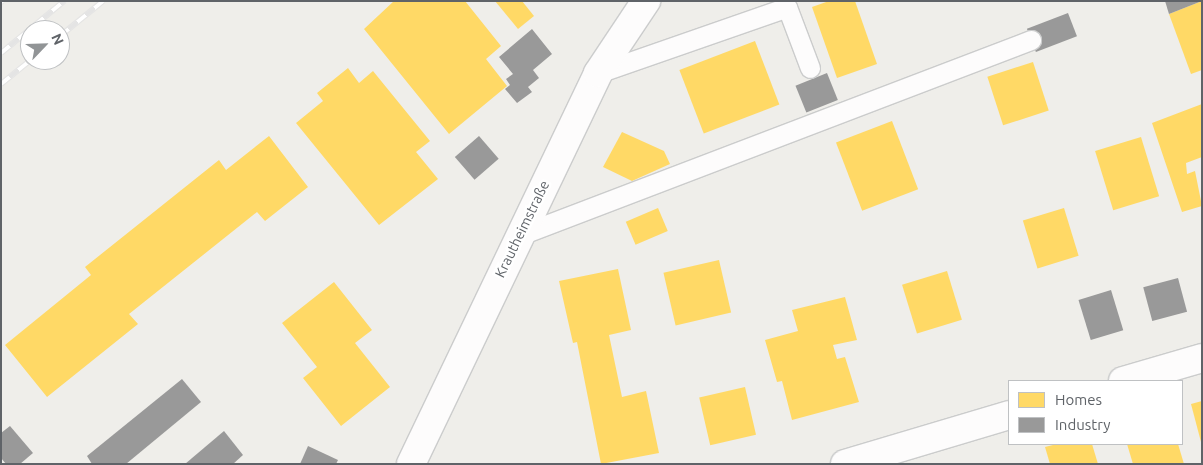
<!DOCTYPE html>
<meta charset="utf-8">
<style>
body{margin:0}
#map{position:relative;width:1203px;height:465px;overflow:hidden;background:#efeeea;font-family:Ubuntu,sans-serif}
div>[style]{position:absolute}
.homes>*{inset:0;background:#ffd966;transform-origin:0 0}
.industry>*{inset:0;background:#999;transform-origin:0 0}
.roads{filter:drop-shadow(1px 0 #cbcccc) drop-shadow(-1px 0 #cbcccc) drop-shadow(0 1px #cbcccc) drop-shadow(0 -1px #cbcccc)}
.service>*{height:19px;margin:-9.5px;padding:0 9.5px;transform-origin:9.5px;border-radius:9.5px;background:#fdfcfc}
.minor>*{height:28px;margin:-14px;padding:0 14px;transform-origin:14px;border-radius:14px;background:#fdfcfc}
.rail>*{height:5.5px;margin-top:-2.75px;transform-origin:0;background:repeating-linear-gradient(90deg,#fff 0 11px,#e4e4e4 0 22px);box-sizing:border-box;border-block:1px solid #e4e4e4}
span{translate:-50% -50%;white-space:nowrap;text-align:center;line-height:1.15;-webkit-text-stroke:5px #fff;paint-order:stroke}
.street-label{font-size:14px;color:#5f6368}
.frame{position:absolute;inset:0;border:2px solid #5f6368;pointer-events:none}
.legend{position:absolute;left:1008px;top:380px;width:175px;height:65px;box-sizing:border-box;background:#fff;border:1px solid #bfc1c3;margin:0;padding:6px 9px;list-style:none;font-size:15px;color:#5f6368}
.legend li{display:flex;align-items:center;gap:10px;height:25px}
.legend b{width:25px;border:1px solid #bfc1c3}
.north{position:absolute;left:20px;top:20px;width:50px;height:50px;box-sizing:border-box;background:#fff;border:1px solid #bfc1c3;border-radius:50%;rotate:66deg;font-size:14px;font-weight:700;line-height:20px;text-align:center;color:#5f6368}
.north::after{content:'';display:block;margin:auto;width:18px;height:22px;background:#919496;clip-path:polygon(50% 0,100% 100%,50% 72%,0 100%)}
</style>
<div id="map">
<div class="homes">
<i style="clip-path:polygon(394px 1px,465px 1px,501px 46px,486px 59px,507px 86px,449px 134px,364px 29px)"></i>
<i style="clip-path:polygon(495px 1px,522px 1px,534px 16px,518px 29px)"></i>
<i style="clip-path:polygon(829px 1px,855px 1px,877px 64px,837px 78px,812px 7px)"></i>
<i style="clip-path:polygon(1202px 1px,1202px 70px,1191px 74px,1169px 14px)"></i>
<i style="left:755px;top:41px;width:68px;height:81px;rotate:69deg"></i>
<i style="left:1033px;top:62px;width:51px;height:48px;rotate:72deg"></i>
<i style="clip-path:polygon(348px 68px,359px 83px,373px 71px,430px 141px,416px 152px,438px 179px,379px 225px,296px 123px,323px 101px,317px 93px)"></i>
<i style="clip-path:polygon(1202px 104px,1202px 157px,1186px 163px,1187px 174px,1195px 171px,1202px 206px,1182px 212px,1152px 123px)"></i>
<i style="left:892px;top:121px;width:73px;height:60px;rotate:69deg"></i>
<i style="clip-path:polygon(622px 132px,664px 151px,670px 164px,632px 181px,603px 167px)"></i>
<i style="clip-path:polygon(269px 136px,308px 187px,265px 221px,257px 212px,129px 314px,138px 324px,47px 397px,5px 345px,91px 275px,85px 267px,219px 160px,226px 170px)"></i>
<i style="left:1141px;top:137px;width:62px;height:48px;rotate:73deg"></i>
<i style="left:658px;top:208px;width:25px;height:35px;rotate:67deg"></i>
<i style="left:1064px;top:208px;width:50px;height:43px;rotate:73deg"></i>
<i style="left:719px;top:260px;width:54px;height:57px;rotate:77deg"></i>
<i style="clip-path:polygon(618px 269px,631px 330px,609px 335px,622px 397px,646px 391px,659px 453px,601px 464px,577px 342px,573px 343px,559px 281px)"></i>
<i style="left:947px;top:271px;width:51px;height:47px;rotate:73deg"></i>
<i style="clip-path:polygon(334px 282px,372px 330px,355px 343px,390px 387px,341px 426px,303px 378px,317px 367px,282px 323px)"></i>
<i style="clip-path:polygon(845px 297px,857px 340px,833px 345px,837px 359px,845px 357px,859px 402px,792px 420px,782px 381px,777px 382px,765px 340px,798px 331px,792px 310px)"></i>
<i style="left:745px;top:387px;width:49px;height:47px;rotate:77deg"></i>
<i style="clip-path:polygon(1202px 401px,1202px 442px,1201px 442px,1191px 404px)"></i>
<i style="clip-path:polygon(1057px 444px,1092px 444px,1098px 464px,1050px 464px,1045px 447px)"></i>
<i style="clip-path:polygon(1127px 444px,1178px 444px,1184px 464px,1133px 464px)"></i>
</div>
<div class="industry">
<i style="clip-path:polygon(1165px 1px,1202px 1px,1169px 14px)"></i>
<i style="left:1068px;top:13px;width:25px;height:44px;rotate:69deg"></i>
<i style="clip-path:polygon(532px 29px,552px 54px,533px 70px,539px 78px,528px 87px,532px 92px,517px 103px,505px 89px,510px 85px,506px 79px,513px 74px,499px 57px)"></i>
<i style="left:827px;top:73px;width:29px;height:34px;rotate:68deg"></i>
<i style="left:479px;top:136px;width:30px;height:32px;rotate:49deg"></i>
<i style="left:1178px;top:278px;width:35px;height:36px;rotate:75deg"></i>
<i style="left:1111px;top:290px;width:42px;height:34px;rotate:73deg"></i>
<i style="clip-path:polygon(182px 379px,201px 402px,126px 464px,92px 464px,87px 456px)"></i>
<i style="clip-path:polygon(10px 426px,33px 453px,20px 464px,6px 464px,1px 458px,1px 433px)"></i>
<i style="clip-path:polygon(224px 431px,243px 455px,233px 464px,185px 464px)"></i>
<i style="clip-path:polygon(308px 446px,338px 460px,336px 464px,300px 464px)"></i>
</div>
<div class="roads">
<div class="service">
<i style="left:598px;top:73px;width:200px;rotate:-19.2deg"></i>
<i style="left:787px;top:7px;width:65px;rotate:69.3deg"></i>
<i style="left:520px;top:235px;width:547px;rotate:-20.89deg"></i>
</div>
<div class="minor">
<i style="left:1123px;top:381px;width:82px;rotate:-16.2deg"></i>
<i style="left:411px;top:464px;width:433px;rotate:-64.4deg"></i>
<i style="left:598px;top:73px;width:87px;rotate:-56.3deg"></i>
<i style="left:845px;top:464px;width:171px;rotate:-16.6deg"></i>
</div>
</div>
<div class="rail">
<i style="left:1px;top:2px;width:2px;rotate:-27deg"></i>
<i style="left:60px;top:36px;width:55px;rotate:-39.1deg"></i>
<i style="left:1px;top:53px;width:82px;rotate:-39.5deg"></i>
<i style="left:1px;top:84px;width:38px;rotate:-39deg"></i>
</div>
<div class="street-label">
<span style="left:522px;top:229px;rotate:-64deg">Krautheimstraße</span>
</div>
<div class="frame"></div>
<ul class="legend">
<li><b style="height:14px;background:#ffd966"></b>Homes</li>
<li><b style="height:14px;background:#999"></b>Industry</li>
</ul>
<div class="north">N</div>
</div>
